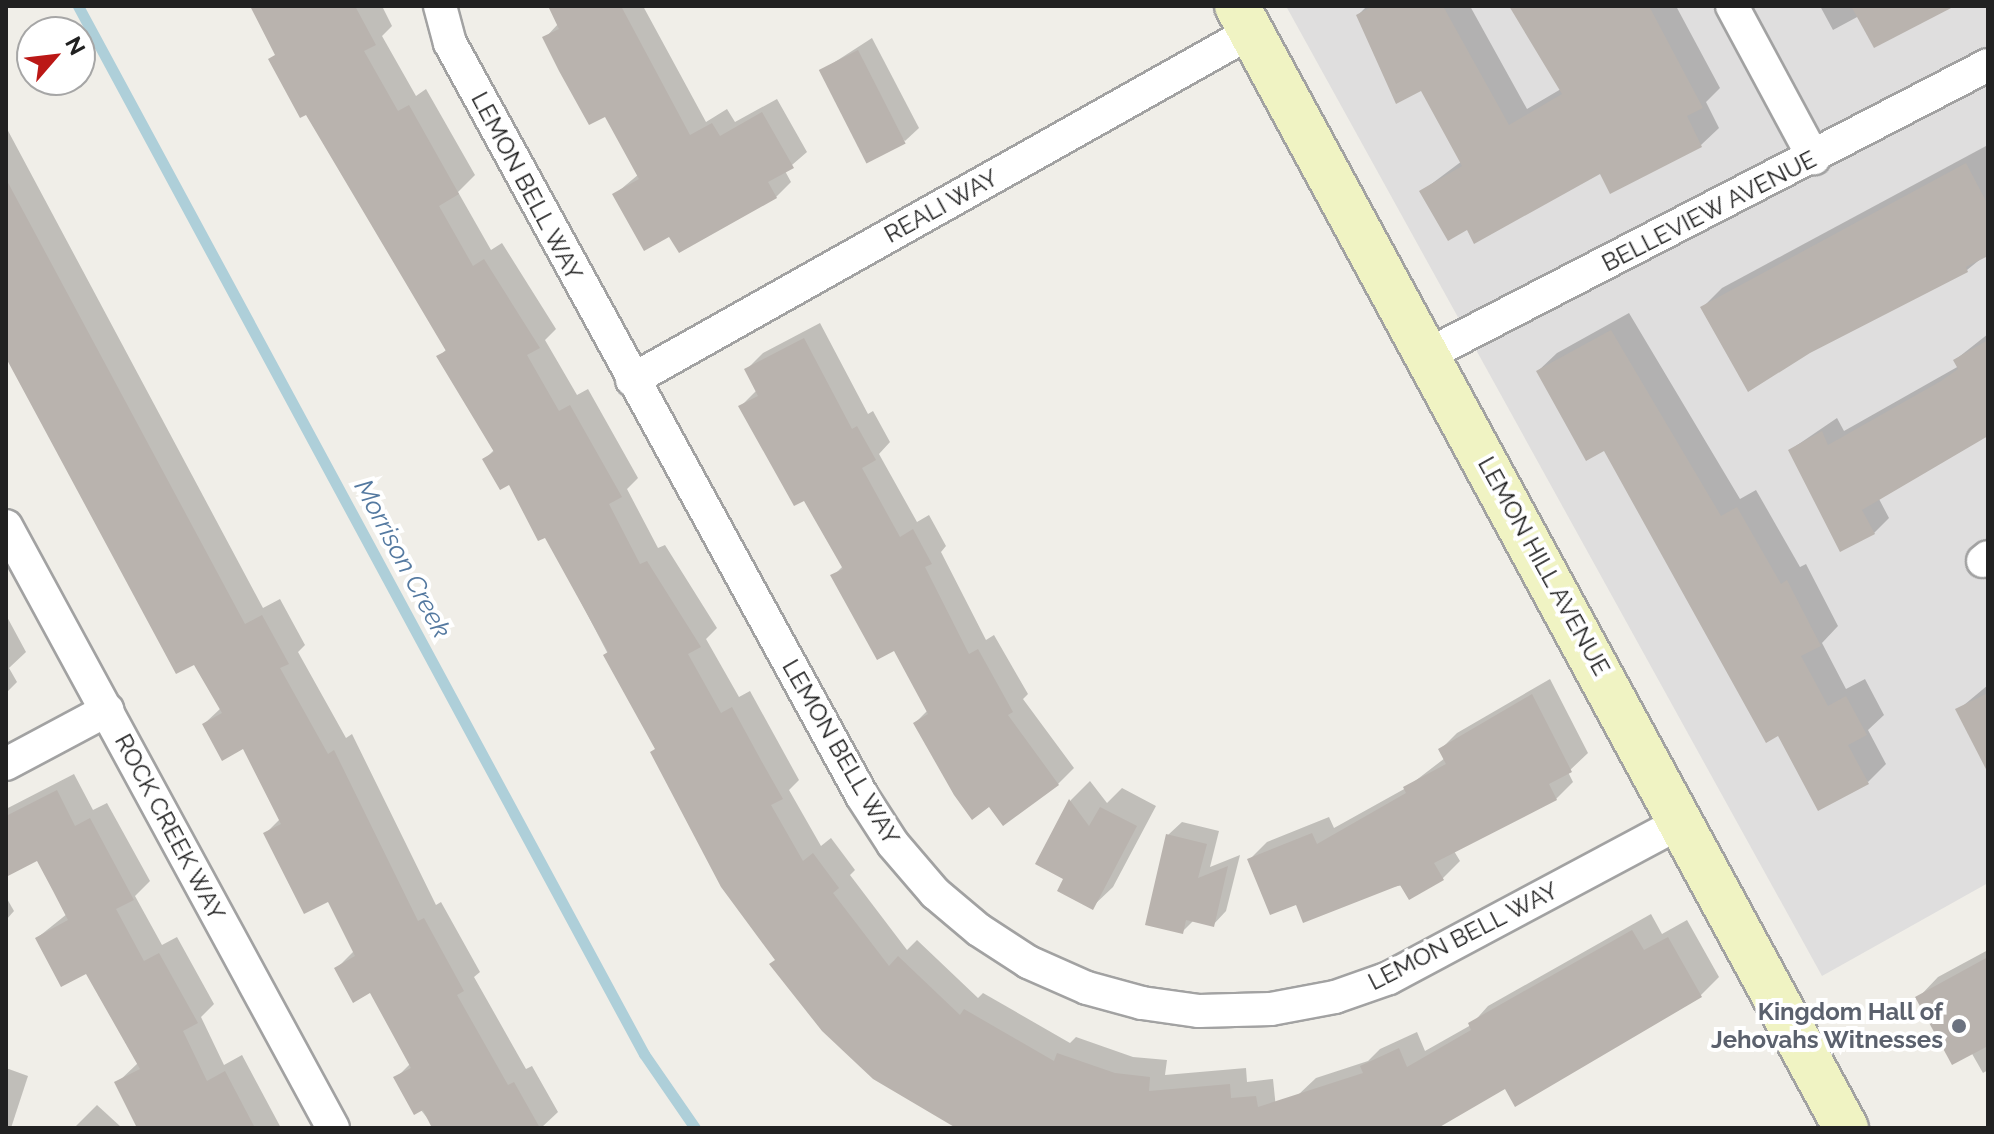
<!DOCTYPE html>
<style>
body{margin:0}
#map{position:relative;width:1994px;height:1134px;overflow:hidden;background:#f0eee8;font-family:Raleway,sans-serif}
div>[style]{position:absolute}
.residential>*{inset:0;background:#dfdede}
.shadow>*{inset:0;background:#0003}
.stream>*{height:11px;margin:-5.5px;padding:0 5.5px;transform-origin:5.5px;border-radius:5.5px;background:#aecfd9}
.building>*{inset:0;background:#b9b3ae;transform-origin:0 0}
.roads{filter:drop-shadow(2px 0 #a2a2a2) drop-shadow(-2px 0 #a2a2a2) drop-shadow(0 2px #a2a2a2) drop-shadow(0 -2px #a2a2a2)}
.street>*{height:32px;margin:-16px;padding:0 16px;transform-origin:16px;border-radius:16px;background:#fff}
.secondary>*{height:44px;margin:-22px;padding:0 22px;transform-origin:22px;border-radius:22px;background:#f0f3c3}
.dots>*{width:22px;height:22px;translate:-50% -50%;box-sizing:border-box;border:4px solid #fff;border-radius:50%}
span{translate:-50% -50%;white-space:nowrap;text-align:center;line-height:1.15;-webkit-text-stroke:8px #fff;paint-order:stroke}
.street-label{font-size:24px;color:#212121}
.worship-label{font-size:24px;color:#5b616d;font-weight:700}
.right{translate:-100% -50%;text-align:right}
.water-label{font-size:26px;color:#5479a0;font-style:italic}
.frame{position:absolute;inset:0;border:8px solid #212121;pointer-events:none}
.north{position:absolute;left:16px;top:16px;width:80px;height:80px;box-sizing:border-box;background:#fff;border:2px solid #a6a6a6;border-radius:50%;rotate:62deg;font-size:22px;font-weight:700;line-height:32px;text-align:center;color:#212121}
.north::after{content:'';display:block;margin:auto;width:28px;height:36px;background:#bb1816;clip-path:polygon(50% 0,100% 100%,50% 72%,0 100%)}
</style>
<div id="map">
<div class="residential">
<i style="clip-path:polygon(1286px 6px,1988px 6px,1988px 883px,1822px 976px)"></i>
</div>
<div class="shadow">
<i style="clip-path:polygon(253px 6px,382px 6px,392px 26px,382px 36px,416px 96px,426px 89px,475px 175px,458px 192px,491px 250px,502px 243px,556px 329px,545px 340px,577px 395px,588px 389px,638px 478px,627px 489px,658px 548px,665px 545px,717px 628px,706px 639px,739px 697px,750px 691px,799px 780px,789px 790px,821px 846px,831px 838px,855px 870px,850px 875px,907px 950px,917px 940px,978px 998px,983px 993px,1070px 1043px,1076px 1037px,1133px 1057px,1167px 1060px,1165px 1075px,1246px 1068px,1247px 1082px,1273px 1079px,1278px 1128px,960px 1128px,777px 959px,657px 748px,546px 535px,509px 483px,485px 459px,495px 449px,438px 357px,447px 349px)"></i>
<i style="clip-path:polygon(550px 6px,643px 6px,706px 122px,727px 109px,735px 122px,777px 99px,807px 152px,785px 171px,791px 182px,776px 197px,670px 234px,614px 195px,639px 174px,606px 114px,545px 38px,559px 23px)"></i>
<i style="clip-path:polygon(1367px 6px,1470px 6px,1527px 109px,1561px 89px,1512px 6px,1676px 6px,1720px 88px,1706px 102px,1719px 128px,1701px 145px,1601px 171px,1467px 227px,1422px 191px,1462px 161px,1422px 88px,1358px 15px)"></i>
<i style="clip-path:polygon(1820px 6px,1954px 6px,1859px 16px,1833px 30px)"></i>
<i style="clip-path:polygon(872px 38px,919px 128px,905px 141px,821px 71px)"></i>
<i style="clip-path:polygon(6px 127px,263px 608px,280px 599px,305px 645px,298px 652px,346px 738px,352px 734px,436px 905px,441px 902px,480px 972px,474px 977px,526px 1069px,532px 1066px,558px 1112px,541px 1128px,435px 1128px,396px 1078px,411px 1063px,371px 991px,337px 968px,355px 950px,328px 899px,266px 833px,280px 819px,243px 747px,204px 724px,221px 708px,6px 353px)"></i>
<i style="clip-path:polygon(1986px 146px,1988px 253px,1967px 270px,1703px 307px,1722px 288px)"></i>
<i style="clip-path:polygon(1629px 313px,1740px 499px,1756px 490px,1800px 567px,1806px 564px,1838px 626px,1822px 643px,1846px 689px,1865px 679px,1884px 715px,1868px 730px,1886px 764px,1868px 782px,1779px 734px,1604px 448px,1538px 371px,1557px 353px)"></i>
<i style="clip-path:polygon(820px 323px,868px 414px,873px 411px,890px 442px,879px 454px,917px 522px,929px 515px,946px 546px,941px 552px,986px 640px,994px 635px,1028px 694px,1023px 699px,1074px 768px,1058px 784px,990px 804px,915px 723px,928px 710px,895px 649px,833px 576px,843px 566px,805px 498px,741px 406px,757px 390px,747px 369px,763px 353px)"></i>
<i style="clip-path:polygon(1988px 334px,1988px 435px,1879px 499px,1889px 518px,1874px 533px,1790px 450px,1837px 418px,1844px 431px,1959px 366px,1955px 360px)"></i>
<i style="clip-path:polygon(6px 615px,26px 652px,9px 668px,17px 682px,6px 693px)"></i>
<i style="clip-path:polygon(1550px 679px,1588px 753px,1568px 772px,1573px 782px,1556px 799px,1454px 851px,1460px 861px,1442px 879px,1297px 902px,1250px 859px,1267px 842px,1329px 817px,1334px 828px,1406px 788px,1445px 758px,1440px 750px,1457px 733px)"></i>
<i style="clip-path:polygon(1988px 685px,1988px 769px,1958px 710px)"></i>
<i style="clip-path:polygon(74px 774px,93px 810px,107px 803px,150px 881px,135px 896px,162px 945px,177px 937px,214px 1004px,201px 1017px,224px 1065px,242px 1055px,281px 1128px,162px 1128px,117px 1083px,138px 1063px,87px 971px,37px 938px,67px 914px,37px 859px,6px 875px,6px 809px)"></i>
<i style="clip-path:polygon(1090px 781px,1107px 803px,1122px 788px,1156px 806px,1113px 887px,1092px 907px,1066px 878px,1038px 863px,1071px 800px)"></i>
<i style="clip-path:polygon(1182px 822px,1219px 831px,1210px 867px,1240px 855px,1226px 911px,1213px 925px,1194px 920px,1182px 932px,1168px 835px)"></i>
<i style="clip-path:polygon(6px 897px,14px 911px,6px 920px)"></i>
<i style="clip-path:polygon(1651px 914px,1662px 934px,1687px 920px,1719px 977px,1701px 995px,1515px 1104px,1506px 1087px,1428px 1128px,1309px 1128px,1298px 1095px,1316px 1078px,1368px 1061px,1380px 1049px,1417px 1032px,1425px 1051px,1471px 1025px,1488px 1006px)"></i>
<i style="clip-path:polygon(1988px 950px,1988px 1070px,1983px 1073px,1971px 1052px,1918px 998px,1938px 977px)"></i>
<i style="clip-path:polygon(6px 1068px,28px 1076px,11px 1128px,6px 1128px)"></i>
<i style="clip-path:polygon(97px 1105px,121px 1127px,74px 1128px)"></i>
</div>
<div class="stream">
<i style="left:78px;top:6px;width:1191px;rotate:61.63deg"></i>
<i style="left:644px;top:1054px;width:90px;rotate:55.4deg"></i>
</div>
<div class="building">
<i style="clip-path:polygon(250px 6px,355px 6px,376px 45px,364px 51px,398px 111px,409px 105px,459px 194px,439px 206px,473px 266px,484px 259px,540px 348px,527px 355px,559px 411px,570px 405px,622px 497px,609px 504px,640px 564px,647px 561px,701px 647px,688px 654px,721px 713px,732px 707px,762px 762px,783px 799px,771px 805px,803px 861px,813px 853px,839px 888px,833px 893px,889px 966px,898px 956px,960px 1015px,964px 1009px,1054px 1061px,1057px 1053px,1115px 1073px,1150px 1077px,1149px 1091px,1230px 1084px,1231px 1098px,1256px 1096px,1258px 1107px,1363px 1073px,1360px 1066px,1399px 1048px,1407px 1067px,1471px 1030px,1468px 1023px,1632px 930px,1644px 950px,1668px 937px,1702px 997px,1515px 1107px,1505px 1089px,1438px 1128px,956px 1128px,873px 1079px,822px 1031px,769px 964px,775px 960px,721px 887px,650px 752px,655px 749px,603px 655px,608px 652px,545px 538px,538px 541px,509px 485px,500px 490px,482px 459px,494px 452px,436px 356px,446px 351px,306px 115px,300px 118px,268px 59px,275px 55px)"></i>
<i style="clip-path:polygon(548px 6px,621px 6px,690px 135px,712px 123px,720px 136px,762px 112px,794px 168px,768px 182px,777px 198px,679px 253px,669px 237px,644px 251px,612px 194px,639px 179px,605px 117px,589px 125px,559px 71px,542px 37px,559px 29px)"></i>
<i style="clip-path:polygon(1373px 6px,1443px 6px,1509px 125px,1562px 94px,1509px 6px,1649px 6px,1703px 108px,1687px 116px,1702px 147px,1610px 194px,1600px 174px,1474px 244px,1467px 230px,1448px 241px,1419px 191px,1462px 166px,1421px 91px,1396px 104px,1356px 15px)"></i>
<i style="clip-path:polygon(1851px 6px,1955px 6px,1874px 48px)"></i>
<i style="left:858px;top:50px;width:105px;height:44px;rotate:63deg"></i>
<i style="clip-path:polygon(1966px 163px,1988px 205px,1988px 256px,1966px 267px,1968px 272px,1810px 353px,1748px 392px,1700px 307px)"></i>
<i style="clip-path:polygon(6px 179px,245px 624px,262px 615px,289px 664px,280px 668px,328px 754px,334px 750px,418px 921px,424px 918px,464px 991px,457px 995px,508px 1085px,514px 1082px,540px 1128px,432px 1128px,423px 1110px,414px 1115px,393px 1077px,411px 1068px,370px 993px,353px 1003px,334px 968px,355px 956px,328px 902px,304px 914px,263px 833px,281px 824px,243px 749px,222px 761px,202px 724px,222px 713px,194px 665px,176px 674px,6px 358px)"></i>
<i style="clip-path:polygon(1611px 330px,1721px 516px,1737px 507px,1781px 584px,1787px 580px,1821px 646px,1801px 656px,1828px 706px,1846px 696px,1867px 735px,1848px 745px,1869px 784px,1818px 811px,1778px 736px,1766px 743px,1604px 451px,1586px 461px,1536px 371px)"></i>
<i style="clip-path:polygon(804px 338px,852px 429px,857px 426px,876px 460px,862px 468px,900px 537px,913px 529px,932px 564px,925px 567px,969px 654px,978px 649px,1013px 712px,1008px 715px,1059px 785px,1003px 826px,989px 807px,972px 820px,954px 795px,913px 723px,928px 714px,894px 651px,877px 660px,830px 575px,843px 569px,804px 501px,794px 506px,738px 406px,758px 396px,744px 369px)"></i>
<i style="clip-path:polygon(1988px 340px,1988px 436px,1862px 510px,1875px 534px,1840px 552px,1788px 450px,1822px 431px,1828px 445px,1941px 381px,1958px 369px,1953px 360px)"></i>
<i style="clip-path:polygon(1988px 693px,1988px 773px,1955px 709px)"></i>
<i style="clip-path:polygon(1532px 694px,1572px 772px,1549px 784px,1557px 800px,1434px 863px,1444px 880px,1409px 900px,1400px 885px,1303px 923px,1296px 905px,1270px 915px,1247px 859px,1312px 833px,1317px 844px,1406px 793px,1403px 787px,1446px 764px,1438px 749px)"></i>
<i style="clip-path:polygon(57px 790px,75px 826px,90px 818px,134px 900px,116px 909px,144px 961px,159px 953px,198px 1023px,183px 1031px,207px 1081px,225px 1071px,255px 1128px,137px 1128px,114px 1082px,140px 1069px,86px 974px,61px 987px,35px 938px,68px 920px,53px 891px,37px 861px,6px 877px,6px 816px)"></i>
<i style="clip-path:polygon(1069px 799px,1089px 826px,1100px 807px,1137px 826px,1093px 910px,1057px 891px,1063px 879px,1035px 864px)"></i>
<i style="clip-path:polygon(1166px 834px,1207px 844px,1198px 878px,1228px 866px,1214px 927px,1186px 920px,1183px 934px,1145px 925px)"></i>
<i style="clip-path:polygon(1988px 957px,1988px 1046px,1952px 1065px,1915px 997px)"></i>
</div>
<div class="roads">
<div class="street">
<i style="left:440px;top:6px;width:38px;rotate:75deg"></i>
<i style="left:450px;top:43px;width:858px;rotate:61.31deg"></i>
<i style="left:862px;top:796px;width:57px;rotate:57.1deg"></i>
<i style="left:893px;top:844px;width:65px;rotate:49.4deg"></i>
<i style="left:935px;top:893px;width:57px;rotate:40.1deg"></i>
<i style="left:979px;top:930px;width:59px;rotate:33.1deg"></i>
<i style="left:1028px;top:962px;width:64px;rotate:23.8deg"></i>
<i style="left:1087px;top:988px;width:57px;rotate:15.3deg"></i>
<i style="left:1142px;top:1003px;width:58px;rotate:8deg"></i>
<i style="left:1199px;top:1011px;width:72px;rotate:-1.6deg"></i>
<i style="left:1271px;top:1009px;width:65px;rotate:-10.6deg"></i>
<i style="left:1335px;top:997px;width:57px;rotate:-19.4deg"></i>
<i style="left:1389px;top:978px;width:333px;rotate:-28.1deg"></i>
<i style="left:1732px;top:6px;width:173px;rotate:61.7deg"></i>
<i style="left:1429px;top:354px;width:629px;rotate:-27.34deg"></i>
<i style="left:632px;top:380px;width:710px;rotate:-29.34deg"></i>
<i style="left:6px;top:526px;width:685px;rotate:61.49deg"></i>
<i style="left:1983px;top:561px;width:6px;rotate:-39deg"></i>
<i style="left:6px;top:764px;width:115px;rotate:-28.1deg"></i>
</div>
<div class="secondary">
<i style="left:1237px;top:6px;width:1277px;rotate:61.51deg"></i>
</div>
</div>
<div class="dots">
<i style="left:1959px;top:1026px;background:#6b7280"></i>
</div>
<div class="street-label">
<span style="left:527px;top:186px;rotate:62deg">LEMON BELL WAY</span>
<span style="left:941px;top:206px;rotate:-29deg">REALI WAY</span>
<span style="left:1709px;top:211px;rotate:-27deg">BELLEVIEW AVENUE</span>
<span style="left:1544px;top:566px;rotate:61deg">LEMON HILL AVENUE</span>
<span style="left:841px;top:752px;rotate:60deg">LEMON BELL WAY</span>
<span style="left:170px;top:827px;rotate:62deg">ROCK CREEK WAY</span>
<span style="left:1463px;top:936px;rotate:-27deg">LEMON BELL WAY</span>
</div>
<div class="worship-label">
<span class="right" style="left:1943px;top:1026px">Kingdom Hall of<br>Jehovahs Witnesses</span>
</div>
<div class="water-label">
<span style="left:402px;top:559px;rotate:62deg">Morrison Creek</span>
</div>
<div class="frame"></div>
<div class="north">N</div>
</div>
